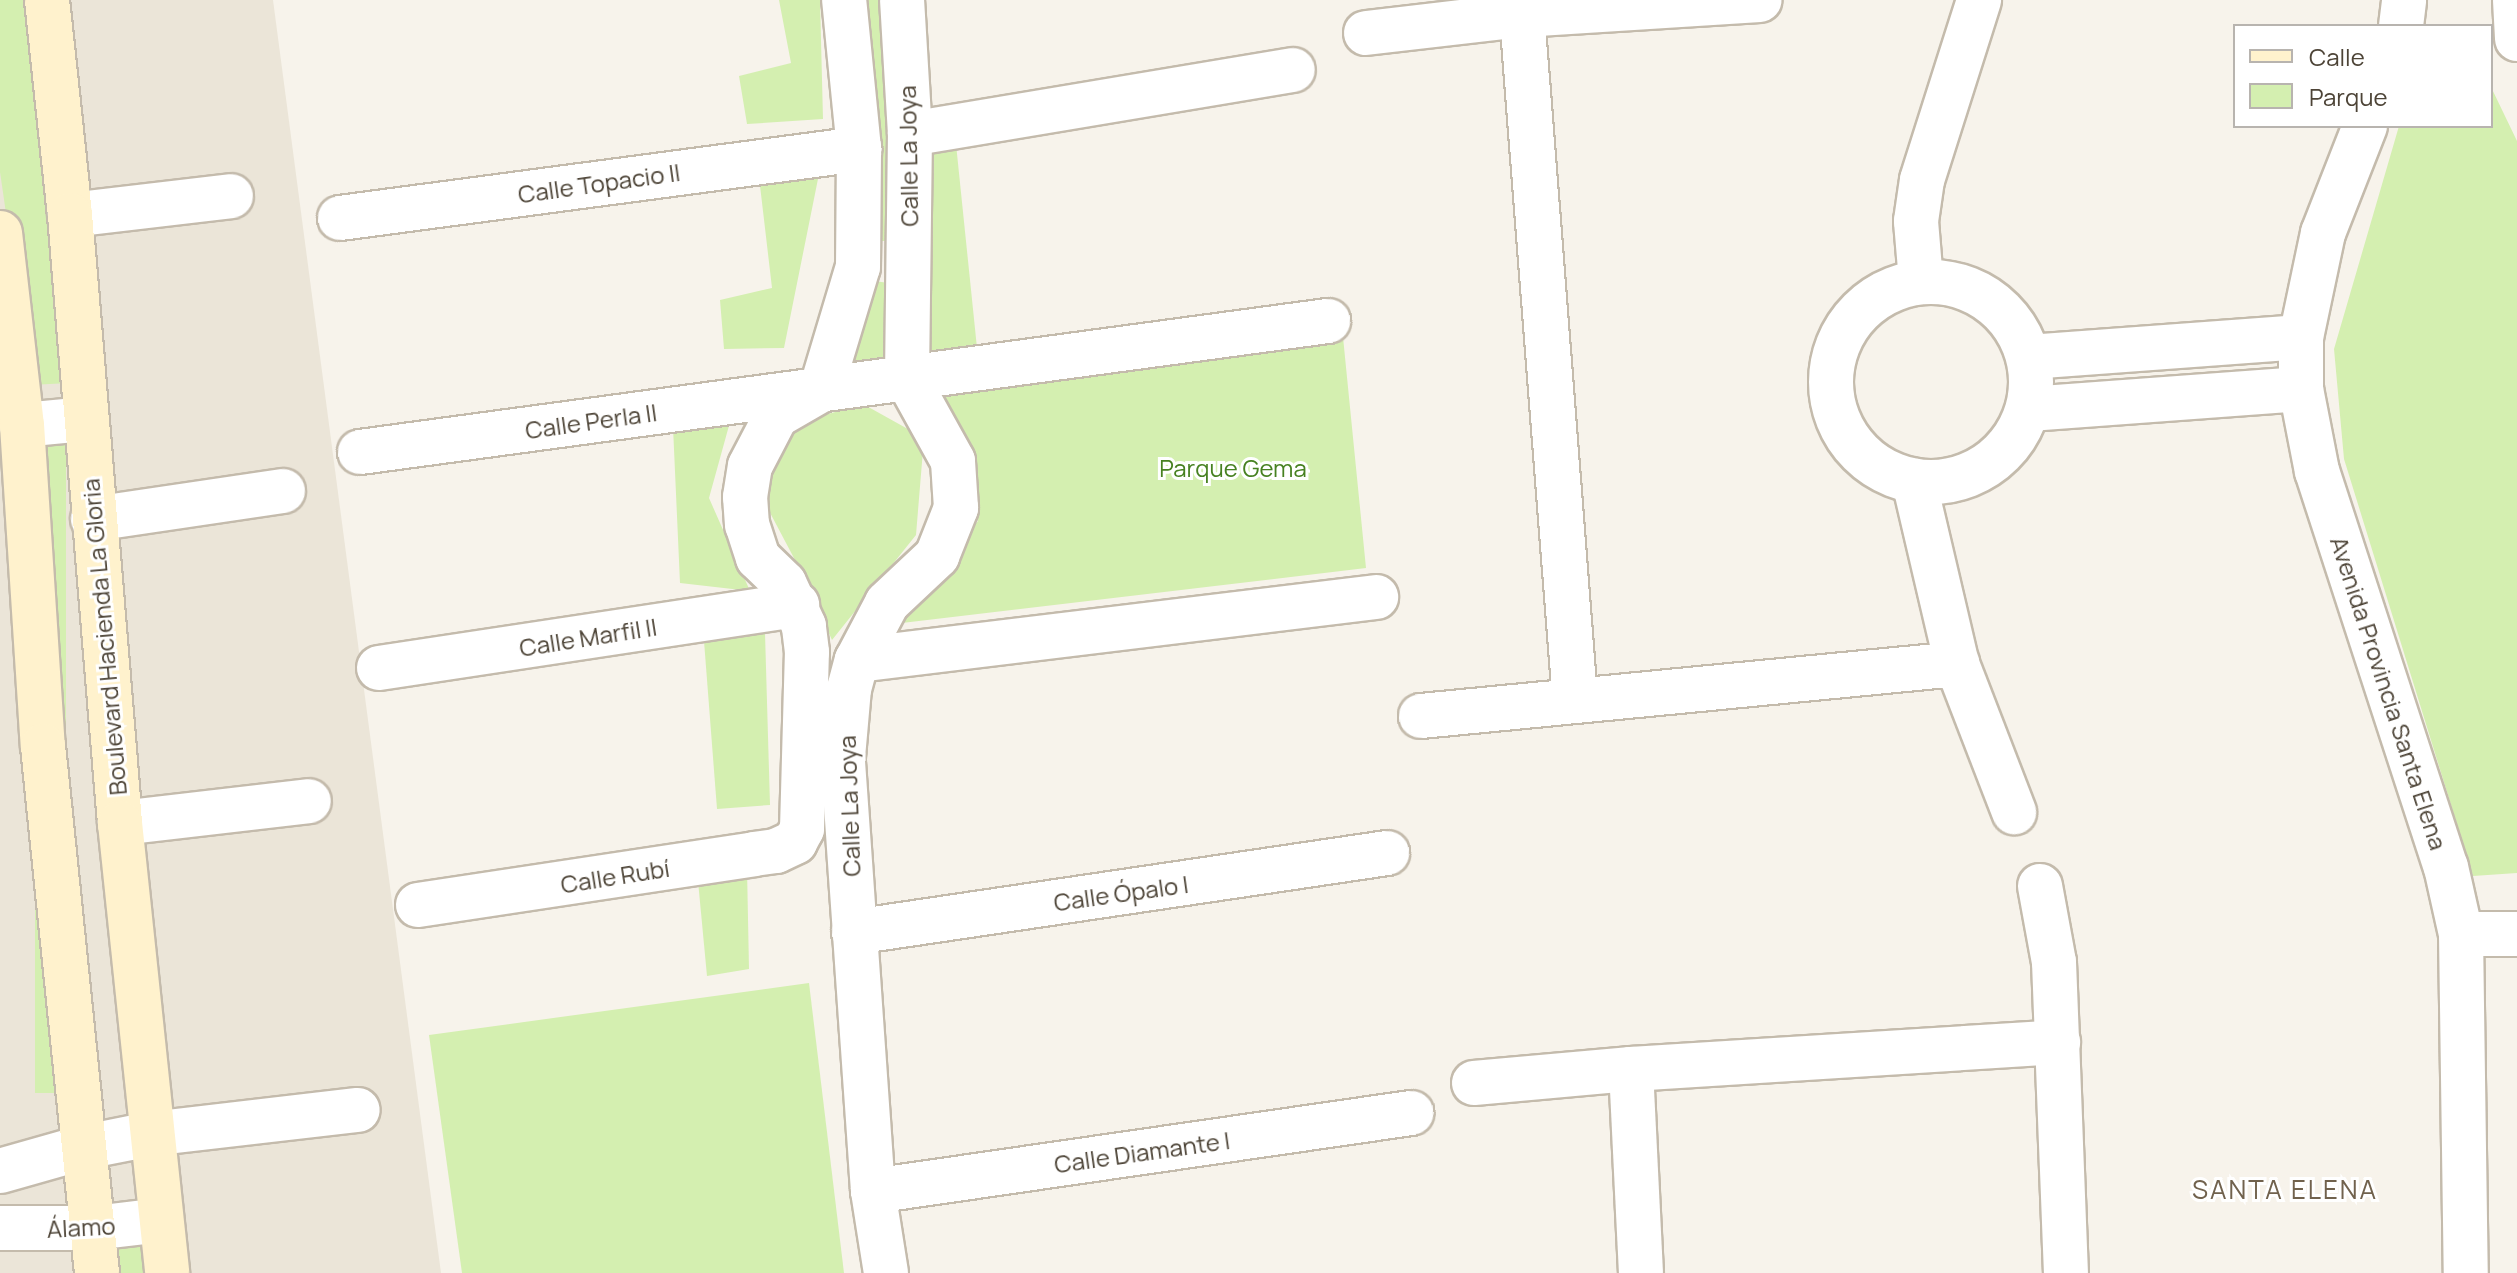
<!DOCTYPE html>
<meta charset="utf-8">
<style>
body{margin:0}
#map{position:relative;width:2517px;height:1273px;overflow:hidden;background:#f7f3eb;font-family:Manrope,sans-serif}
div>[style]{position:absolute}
.residential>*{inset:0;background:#ebe5d8}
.green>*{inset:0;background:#d4efb0;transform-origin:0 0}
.roads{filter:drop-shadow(2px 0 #c4bbac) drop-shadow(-2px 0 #c4bbac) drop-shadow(0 2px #c4bbac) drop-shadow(0 -2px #c4bbac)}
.street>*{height:44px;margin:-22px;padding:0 22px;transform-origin:22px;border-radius:22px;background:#fff}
.street>.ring{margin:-22px;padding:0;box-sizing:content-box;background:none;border:44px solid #fff;border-radius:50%}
.secondary>*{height:44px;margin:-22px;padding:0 22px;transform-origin:22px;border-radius:22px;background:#fff2cd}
span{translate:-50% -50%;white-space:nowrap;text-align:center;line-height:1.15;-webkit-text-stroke:6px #fff;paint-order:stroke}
.street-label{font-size:24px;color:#4d4437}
.park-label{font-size:24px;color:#478121}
.neighbourhood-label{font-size:26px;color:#71624d;letter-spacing:2px}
.legend{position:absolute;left:2233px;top:24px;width:260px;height:104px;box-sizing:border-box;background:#fff;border:2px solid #b8b4af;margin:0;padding:10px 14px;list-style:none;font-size:24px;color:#4d4437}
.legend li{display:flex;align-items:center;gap:16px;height:40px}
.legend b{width:40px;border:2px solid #b8b4af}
</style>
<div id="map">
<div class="residential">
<i style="clip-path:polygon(0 0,273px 0,441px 1273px,0 1273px)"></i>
</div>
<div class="green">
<i style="clip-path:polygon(0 0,29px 0,69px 383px,31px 385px,0 172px)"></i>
<i style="clip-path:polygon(779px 0,820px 0,823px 119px,747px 124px,739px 76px,791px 63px)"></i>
<i style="left:862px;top:0;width:28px;height:241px"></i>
<i style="clip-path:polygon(2491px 87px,2517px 141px,2517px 873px,2473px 876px,2344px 459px,2334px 349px,2399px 126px,2491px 126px)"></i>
<i style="clip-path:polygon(956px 144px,977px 348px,920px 362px,922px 148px)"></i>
<i style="clip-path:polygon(820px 169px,784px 348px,724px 349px,720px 300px,772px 288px,759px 177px)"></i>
<i style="clip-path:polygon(868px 280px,895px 284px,888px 358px,835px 372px)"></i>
<i style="clip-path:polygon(1343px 337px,1366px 568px,885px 625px,978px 521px,929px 392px)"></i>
<i style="clip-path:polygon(863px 404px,924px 438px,916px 535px,832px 640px,804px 577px,758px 490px,783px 427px)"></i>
<i style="clip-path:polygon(730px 422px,709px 498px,750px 591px,680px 583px,673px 427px)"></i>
<i style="left:35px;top:439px;width:31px;height:654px"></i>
<i style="clip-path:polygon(765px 633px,770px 805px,717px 809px,704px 641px)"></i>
<i style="clip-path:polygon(747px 868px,749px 969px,707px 976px,698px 881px)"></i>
<i style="clip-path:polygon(809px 983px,844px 1273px,462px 1273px,429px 1035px)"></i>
<i style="left:148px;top:1241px;width:32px;height:42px;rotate:85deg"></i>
</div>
<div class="roads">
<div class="street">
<i style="left:2515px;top:0;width:39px;rotate:87deg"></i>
<i style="left:1522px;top:15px;width:686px;rotate:85.57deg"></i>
<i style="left:2401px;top:26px;width:26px;rotate:-83deg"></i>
<i style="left:1366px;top:33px;width:157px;rotate:-6.6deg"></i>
<i style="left:1522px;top:15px;width:238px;rotate:-3.6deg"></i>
<i style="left:2365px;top:126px;width:115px;rotate:111.4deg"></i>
<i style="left:2323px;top:233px;width:106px;rotate:101.9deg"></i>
<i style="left:2301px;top:337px;width:52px;rotate:90deg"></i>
<i style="left:2301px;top:389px;width:84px;rotate:79deg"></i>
<i style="left:2317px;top:471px;width:416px;rotate:72deg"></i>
<i style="left:2446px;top:867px;width:69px;rotate:77.4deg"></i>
<i style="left:2461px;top:934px;width:339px;rotate:89.2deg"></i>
<i style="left:910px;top:134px;width:388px;rotate:-9.5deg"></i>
<i style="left:70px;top:215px;width:162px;rotate:-6.7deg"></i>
<i style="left:340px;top:218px;width:524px;rotate:-7.57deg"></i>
<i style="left:1921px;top:281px;width:60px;rotate:-94.8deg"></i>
<i style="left:1916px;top:221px;width:41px;rotate:-81.7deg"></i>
<i style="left:1922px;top:180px;width:189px;rotate:-72.4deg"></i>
<i class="ring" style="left:1831px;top:282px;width:156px;height:156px"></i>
<i style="left:2029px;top:357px;width:273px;rotate:-4.2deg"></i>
<i style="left:2029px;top:409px;width:273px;rotate:-4.2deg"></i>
<i style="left:22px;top:425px;width:64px;rotate:-5.4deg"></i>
<i style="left:360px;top:452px;width:977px;rotate:-7.71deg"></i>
<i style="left:1914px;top:481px;width:188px;rotate:76.8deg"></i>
<i style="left:1957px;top:664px;width:159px;rotate:68.9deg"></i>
<i style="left:93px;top:519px;width:192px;rotate:-8.4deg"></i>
<i style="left:857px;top:660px;width:523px;rotate:-6.92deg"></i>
<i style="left:379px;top:668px;width:423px;rotate:-8.6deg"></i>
<i style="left:1421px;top:716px;width:539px;rotate:-5.54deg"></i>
<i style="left:120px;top:823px;width:190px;rotate:-6.6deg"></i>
<i style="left:2040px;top:886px;width:77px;rotate:79.6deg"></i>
<i style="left:2054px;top:962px;width:311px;rotate:87.8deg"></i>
<i style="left:418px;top:905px;width:340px;rotate:-8.6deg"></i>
<i style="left:754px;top:854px;width:22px;rotate:-8deg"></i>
<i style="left:776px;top:851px;width:21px;rotate:-25deg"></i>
<i style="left:795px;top:842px;width:15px;rotate:-62deg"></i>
<i style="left:802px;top:829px;width:177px;rotate:-88.4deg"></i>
<i style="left:807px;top:652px;width:26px;rotate:-97deg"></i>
<i style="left:804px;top:626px;width:47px;rotate:-114.9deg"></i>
<i style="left:784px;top:583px;width:36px;rotate:-136deg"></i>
<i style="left:758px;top:558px;width:35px;rotate:-108deg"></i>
<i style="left:747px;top:525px;width:28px;rotate:-94deg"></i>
<i style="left:745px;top:497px;width:31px;rotate:-81deg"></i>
<i style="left:750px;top:466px;width:56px;rotate:-62.5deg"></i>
<i style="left:776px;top:416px;width:52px;rotate:-30deg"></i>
<i style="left:821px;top:390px;width:128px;rotate:-73.3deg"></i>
<i style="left:858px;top:267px;width:118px;rotate:-89.5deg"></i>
<i style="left:859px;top:149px;width:150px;rotate:-95.7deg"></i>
<i style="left:854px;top:932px;width:539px;rotate:-8.43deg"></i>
<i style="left:2461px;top:934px;width:56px"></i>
<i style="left:1631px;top:1069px;width:204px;rotate:87.2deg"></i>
<i style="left:1474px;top:1083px;width:158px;rotate:-5.1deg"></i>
<i style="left:1631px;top:1069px;width:428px;rotate:-3.6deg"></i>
<i style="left:0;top:1171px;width:88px;rotate:-15.8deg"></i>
<i style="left:85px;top:1147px;width:66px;rotate:-11.3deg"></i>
<i style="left:150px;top:1134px;width:209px;rotate:-6.6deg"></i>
<i style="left:873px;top:1191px;width:544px;rotate:-8.25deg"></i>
<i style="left:0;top:1228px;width:94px"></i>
<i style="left:94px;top:1228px;width:67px;rotate:-6.8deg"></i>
<i style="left:886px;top:1273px;width:83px;rotate:-99deg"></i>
<i style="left:873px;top:1191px;width:435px;rotate:-94deg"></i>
<i style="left:843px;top:757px;width:68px;rotate:-85deg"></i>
<i style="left:849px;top:689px;width:30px;rotate:-75deg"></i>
<i style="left:857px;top:660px;width:64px;rotate:-62.2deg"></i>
<i style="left:887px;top:603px;width:69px;rotate:-43.2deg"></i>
<i style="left:937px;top:556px;width:52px;rotate:-68.4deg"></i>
<i style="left:956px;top:508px;width:47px;rotate:-93.7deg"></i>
<i style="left:953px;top:461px;width:95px;rotate:-119deg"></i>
<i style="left:907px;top:378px;width:244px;rotate:-89.3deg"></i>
<i style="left:910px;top:134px;width:134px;rotate:-93.4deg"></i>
</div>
<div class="secondary">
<i style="left:47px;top:0;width:216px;rotate:83.9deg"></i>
<i style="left:70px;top:215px;width:610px;rotate:85.3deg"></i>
<i style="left:120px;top:823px;width:452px;rotate:84deg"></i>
<i style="left:0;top:233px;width:193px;rotate:83.5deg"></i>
<i style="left:22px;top:425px;width:322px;rotate:86.3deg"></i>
<i style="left:43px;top:746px;width:530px;rotate:84.15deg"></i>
</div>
</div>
<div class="street-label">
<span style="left:908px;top:156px;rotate:-91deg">Calle La Joya</span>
<span style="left:599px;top:183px;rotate:-8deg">Calle Topacio II</span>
<span style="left:591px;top:421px;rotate:-8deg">Calle Perla II</span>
<span style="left:104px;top:637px;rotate:-95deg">Boulevard Hacienda La Gloria</span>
<span style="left:588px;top:637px;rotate:-9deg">Calle Marfil II</span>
<span style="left:2389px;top:693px;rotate:72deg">Avenida Provincia Santa Elena</span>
<span style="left:849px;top:806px;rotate:-92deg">Calle La Joya</span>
<span style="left:615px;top:876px;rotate:-9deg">Calle Rubí</span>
<span style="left:1121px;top:893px;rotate:-8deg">Calle Ópalo I</span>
<span style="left:1142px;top:1152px;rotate:-8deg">Calle Diamante I</span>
<span style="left:81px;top:1227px;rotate:-3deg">Álamo</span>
</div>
<div class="park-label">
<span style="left:1233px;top:468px">Parque Gema</span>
</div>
<div class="neighbourhood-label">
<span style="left:2285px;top:1190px">SANTA ELENA</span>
</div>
<ul class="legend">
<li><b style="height:10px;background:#fff2cd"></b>Calle</li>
<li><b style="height:22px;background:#d4efb0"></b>Parque</li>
</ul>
</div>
